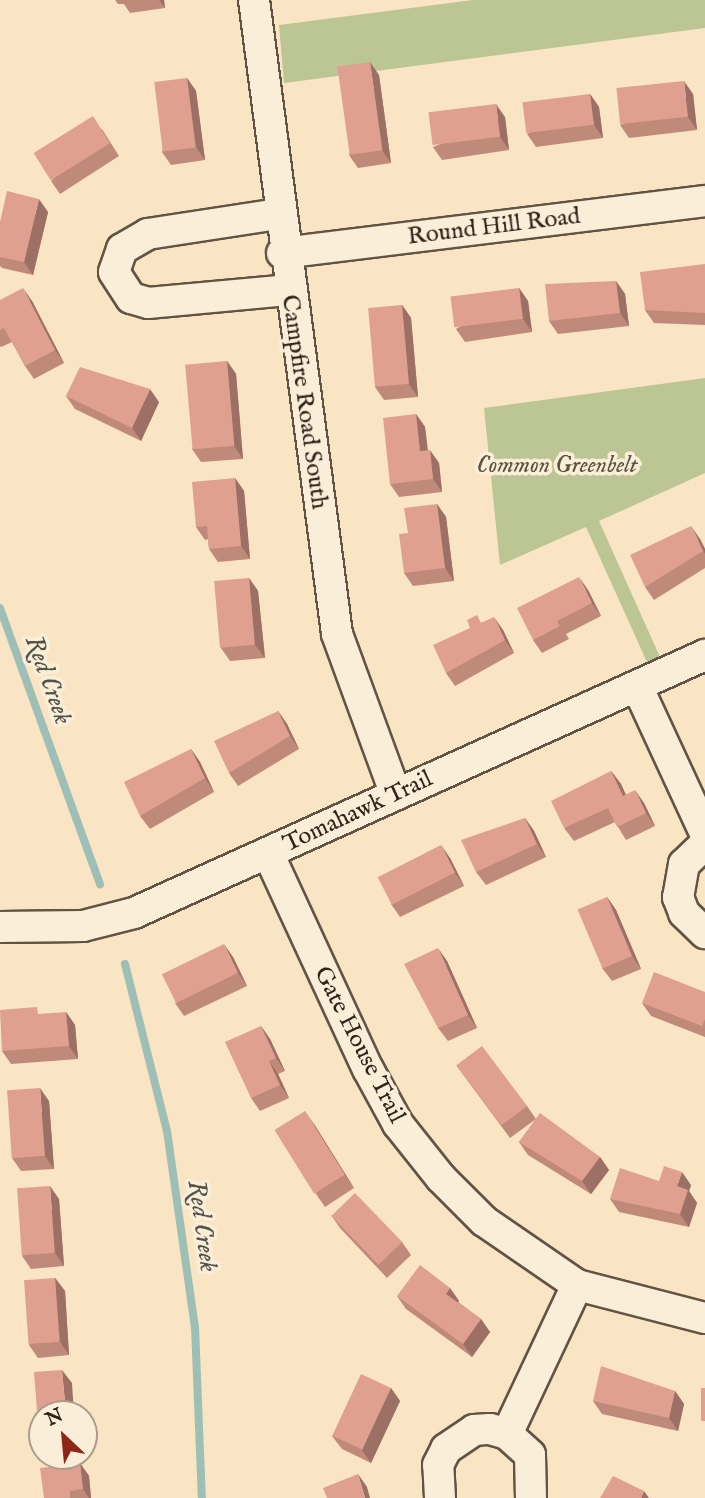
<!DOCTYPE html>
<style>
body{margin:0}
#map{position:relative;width:705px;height:1498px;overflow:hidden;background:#f9e5c3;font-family:"IM FELL English",serif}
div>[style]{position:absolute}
.green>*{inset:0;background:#bcc594}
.stream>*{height:8px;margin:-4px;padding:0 4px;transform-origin:4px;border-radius:4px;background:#9ebfb6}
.roads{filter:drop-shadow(2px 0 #625444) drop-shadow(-2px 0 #625444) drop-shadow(0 2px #625444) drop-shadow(0 -2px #625444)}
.street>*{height:30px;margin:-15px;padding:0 15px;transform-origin:15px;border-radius:15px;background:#fbeed8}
.wall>*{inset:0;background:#c08a7b}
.shaded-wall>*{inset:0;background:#9c7064}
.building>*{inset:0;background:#dfa08f;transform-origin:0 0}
span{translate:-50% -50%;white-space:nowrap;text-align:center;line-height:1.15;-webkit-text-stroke:7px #fbeed8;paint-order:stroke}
.street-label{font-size:24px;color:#302319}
.park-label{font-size:24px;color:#5a543e;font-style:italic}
.water-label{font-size:26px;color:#515248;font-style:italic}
.north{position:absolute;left:28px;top:1400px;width:70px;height:70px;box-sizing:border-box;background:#fbeed8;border:2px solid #aa9d8c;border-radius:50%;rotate:334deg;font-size:19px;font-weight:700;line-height:28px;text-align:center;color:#302319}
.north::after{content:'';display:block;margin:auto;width:24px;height:32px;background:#8f2418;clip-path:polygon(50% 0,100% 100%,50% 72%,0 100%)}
</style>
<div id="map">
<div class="green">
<i style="clip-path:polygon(473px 0,705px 0,705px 28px,284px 83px,279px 25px)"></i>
<i style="clip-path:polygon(705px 378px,705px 473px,599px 521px,664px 666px,651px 671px,586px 527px,500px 565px,484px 408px)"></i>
</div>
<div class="stream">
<i style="left:0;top:608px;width:294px;rotate:70.1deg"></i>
<i style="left:125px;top:964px;width:172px;rotate:75.9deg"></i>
<i style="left:167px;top:1131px;width:198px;rotate:81.9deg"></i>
<i style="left:195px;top:1327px;width:171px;rotate:87.7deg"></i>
</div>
<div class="roads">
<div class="street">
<i style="left:254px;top:0;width:639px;rotate:82.54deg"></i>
<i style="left:337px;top:634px;width:171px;rotate:69.9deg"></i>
<i style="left:278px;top:214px;width:132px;rotate:171.3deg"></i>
<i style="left:148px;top:234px;width:30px;rotate:150deg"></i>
<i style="left:122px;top:249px;width:24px;rotate:109deg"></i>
<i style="left:114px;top:272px;width:31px;rotate:57deg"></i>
<i style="left:131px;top:298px;width:18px;rotate:16deg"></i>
<i style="left:148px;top:303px;width:140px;rotate:-5.3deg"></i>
<i style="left:282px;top:253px;width:426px;rotate:-7deg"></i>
<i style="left:637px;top:686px;width:162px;rotate:65.2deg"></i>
<i style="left:705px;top:844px;width:29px;rotate:136deg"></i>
<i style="left:684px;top:864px;width:34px;rotate:100deg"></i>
<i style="left:678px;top:897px;width:17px;rotate:69deg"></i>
<i style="left:684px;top:913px;width:29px;rotate:44deg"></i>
<i style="left:268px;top:853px;width:238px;rotate:65.2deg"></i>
<i style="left:368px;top:1069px;width:63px;rotate:61.4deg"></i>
<i style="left:398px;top:1124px;width:69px;rotate:51.5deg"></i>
<i style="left:441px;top:1178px;width:61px;rotate:45deg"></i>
<i style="left:484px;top:1221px;width:113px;rotate:34.5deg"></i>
<i style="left:577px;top:1285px;width:132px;rotate:14.5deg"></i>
<i style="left:0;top:927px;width:83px;rotate:-0.7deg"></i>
<i style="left:83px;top:926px;width:53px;rotate:-14.3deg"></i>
<i style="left:134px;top:913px;width:627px;rotate:-24.32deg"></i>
<i style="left:507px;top:1434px;width:165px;rotate:-64.8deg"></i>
<i style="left:440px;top:1498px;width:33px;rotate:-93deg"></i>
<i style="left:438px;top:1465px;width:18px;rotate:-63deg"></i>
<i style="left:446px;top:1449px;width:34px;rotate:-34deg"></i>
<i style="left:474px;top:1430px;width:16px;rotate:-4deg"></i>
<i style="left:490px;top:1429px;width:18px;rotate:16deg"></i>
<i style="left:507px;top:1434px;width:31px;rotate:42deg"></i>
<i style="left:530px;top:1455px;width:43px;rotate:88.7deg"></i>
</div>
</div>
<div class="wall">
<i style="clip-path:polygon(115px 0,164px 0,165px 8px,130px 13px,124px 4px,118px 4px)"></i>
<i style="clip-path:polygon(379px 75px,391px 163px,358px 168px,349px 155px)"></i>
<i style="clip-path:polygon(187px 78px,196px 91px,205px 160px,171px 165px,162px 152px)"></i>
<i style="clip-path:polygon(590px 94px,599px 107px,603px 138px,536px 147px,527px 134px)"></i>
<i style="clip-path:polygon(693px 94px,697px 130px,629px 138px,620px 125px)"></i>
<i style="clip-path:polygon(505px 117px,509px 150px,442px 160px,433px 147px)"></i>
<i style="clip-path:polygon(102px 129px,119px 156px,60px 194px,51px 181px)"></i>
<i style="clip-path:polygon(48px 212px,33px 275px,2px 268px,0 266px,0 222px)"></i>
<i style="clip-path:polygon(705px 264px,705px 325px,654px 323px,645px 310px)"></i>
<i style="clip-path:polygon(616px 281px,625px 294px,629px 326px,558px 334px,549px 321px)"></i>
<i style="clip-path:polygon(519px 288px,528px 301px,532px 332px,465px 342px,456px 329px)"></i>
<i style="clip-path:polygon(0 300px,32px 301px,64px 363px,34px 379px,25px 366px,12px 342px,1px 347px,0 346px)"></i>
<i style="clip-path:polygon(402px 305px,411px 318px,418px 397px,384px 400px,375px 387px)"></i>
<i style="clip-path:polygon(227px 361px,236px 374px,243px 459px,201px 462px,192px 449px)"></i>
<i style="clip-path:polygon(66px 396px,159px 402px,141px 441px,75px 409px)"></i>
<i style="clip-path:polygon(416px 414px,425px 427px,428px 450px,439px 463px,442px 492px,399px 497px,390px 484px)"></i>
<i style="clip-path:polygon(235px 478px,244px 491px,250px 559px,218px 562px,209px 549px,208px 539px,205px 540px,196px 527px)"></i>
<i style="clip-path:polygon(437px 504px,446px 517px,454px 581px,413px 586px,404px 573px,408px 533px)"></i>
<i style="clip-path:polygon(700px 539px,705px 549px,705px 568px,654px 600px,645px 587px)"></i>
<i style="clip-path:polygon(249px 578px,258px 591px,265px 658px,230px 661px,221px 648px)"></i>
<i style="clip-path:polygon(588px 590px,601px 616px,566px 634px,569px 639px,542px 653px,533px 640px)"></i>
<i style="clip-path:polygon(482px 622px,503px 630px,514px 653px,455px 686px,446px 673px)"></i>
<i style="clip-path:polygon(278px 711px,287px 724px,299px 749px,238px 786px,229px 773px)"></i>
<i style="clip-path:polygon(191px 749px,200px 762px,214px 792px,150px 829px,140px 816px)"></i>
<i style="clip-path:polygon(611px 771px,621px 784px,626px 795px,644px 803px,655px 826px,626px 840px,615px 822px,574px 841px,564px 828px)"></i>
<i style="clip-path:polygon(525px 818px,534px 831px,546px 857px,486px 885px,476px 872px)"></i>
<i style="clip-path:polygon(450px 858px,464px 886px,400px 917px,391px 904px)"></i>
<i style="clip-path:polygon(607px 897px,616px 910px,641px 969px,612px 981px,602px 968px)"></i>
<i style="clip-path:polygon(233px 957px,247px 986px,184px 1016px,175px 1003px)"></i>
<i style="clip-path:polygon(447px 961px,477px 1028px,448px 1041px,438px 1028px)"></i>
<i style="clip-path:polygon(705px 992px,705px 1037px,651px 1016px,642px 1003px)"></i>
<i style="clip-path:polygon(66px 1012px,75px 1025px,78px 1059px,11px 1064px,2px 1051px)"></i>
<i style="clip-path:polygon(261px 1026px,270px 1039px,285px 1071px,278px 1074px,289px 1098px,260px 1111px,251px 1098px)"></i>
<i style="clip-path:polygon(456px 1065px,527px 1106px,536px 1119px,600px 1157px,609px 1170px,591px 1194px,528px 1155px,519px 1142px,536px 1119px,510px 1138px)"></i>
<i style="clip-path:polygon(49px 1101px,54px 1169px,21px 1171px,12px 1158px)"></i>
<i style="clip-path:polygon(314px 1124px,354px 1188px,325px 1207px,316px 1194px)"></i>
<i style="clip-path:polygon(659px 1181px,691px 1185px,689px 1191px,697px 1203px,689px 1227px,619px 1212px,610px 1199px)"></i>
<i style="clip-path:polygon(59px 1199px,64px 1266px,31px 1269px,22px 1256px)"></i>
<i style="clip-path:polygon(331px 1215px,402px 1242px,411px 1255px,387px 1278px,340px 1228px)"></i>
<i style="clip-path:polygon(55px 1278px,65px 1291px,69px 1355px,38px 1358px,29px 1345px)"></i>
<i style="clip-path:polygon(450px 1288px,459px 1301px,458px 1302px,481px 1319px,490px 1332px,472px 1357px,406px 1309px,397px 1296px)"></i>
<i style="clip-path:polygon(391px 1388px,400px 1401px,371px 1463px,342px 1449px,332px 1436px)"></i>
<i style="clip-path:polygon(675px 1391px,684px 1404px,678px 1431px,602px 1414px,593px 1401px)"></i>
<i style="clip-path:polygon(80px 1463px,89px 1476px,91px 1498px,44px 1498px)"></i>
</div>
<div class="shaded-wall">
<i style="clip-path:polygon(159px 0,164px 0,165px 8px)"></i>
<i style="clip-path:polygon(370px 62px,379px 75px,391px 163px,382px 150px)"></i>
<i style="clip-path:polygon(187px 78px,196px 91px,205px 160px,196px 147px)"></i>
<i style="clip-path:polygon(684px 81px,693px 94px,697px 130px,688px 117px)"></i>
<i style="clip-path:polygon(590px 94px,599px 107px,603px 138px,594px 125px)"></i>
<i style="clip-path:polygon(496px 104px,505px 117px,509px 150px,500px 137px)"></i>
<i style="clip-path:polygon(39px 199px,48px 212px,33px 275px,24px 262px)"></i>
<i style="clip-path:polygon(616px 281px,625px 294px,629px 326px,620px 313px)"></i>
<i style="clip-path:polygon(23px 288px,32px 301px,64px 363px,55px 350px)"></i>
<i style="clip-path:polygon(519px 288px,528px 301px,532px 332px,523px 319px)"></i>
<i style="clip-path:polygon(402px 305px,411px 318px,418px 397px,409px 384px)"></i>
<i style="clip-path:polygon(227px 361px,236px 374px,243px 459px,234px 446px)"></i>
<i style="clip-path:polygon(150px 389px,159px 402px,141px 441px,132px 428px)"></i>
<i style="clip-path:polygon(416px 414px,425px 427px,429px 464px,420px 451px)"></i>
<i style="clip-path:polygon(430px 450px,439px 463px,442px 492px,433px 479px)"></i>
<i style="clip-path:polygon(235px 478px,244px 491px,250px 559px,241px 546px)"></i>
<i style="clip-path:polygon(437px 504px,446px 517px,454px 581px,445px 568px)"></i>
<i style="clip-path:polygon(691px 526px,700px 539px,705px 549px,705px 554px)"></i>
<i style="clip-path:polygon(579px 577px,588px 590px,601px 616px,592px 603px)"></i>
<i style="clip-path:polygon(249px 578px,258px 591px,265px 658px,255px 645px)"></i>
<i style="clip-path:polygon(494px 617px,503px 630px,514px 653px,505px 640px)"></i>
<i style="clip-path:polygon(278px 711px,287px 724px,299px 749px,290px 736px)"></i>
<i style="clip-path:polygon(191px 749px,200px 762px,214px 792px,205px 778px)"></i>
<i style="clip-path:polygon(611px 771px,621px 784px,632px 809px,623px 796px)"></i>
<i style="clip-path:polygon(635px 790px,644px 803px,655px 826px,646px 813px)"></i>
<i style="clip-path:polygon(525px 818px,534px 831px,546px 857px,537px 844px)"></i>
<i style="clip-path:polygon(441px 845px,450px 858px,464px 886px,455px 873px)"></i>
<i style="clip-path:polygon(607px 897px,616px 910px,641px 969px,632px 956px)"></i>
<i style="clip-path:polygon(224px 944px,233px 957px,247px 986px,238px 973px)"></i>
<i style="clip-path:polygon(438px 948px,447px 961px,477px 1028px,468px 1015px)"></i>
<i style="clip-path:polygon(66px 1012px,75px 1025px,78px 1059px,69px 1046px)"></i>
<i style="clip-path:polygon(261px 1026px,270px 1039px,285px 1071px,276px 1058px)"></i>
<i style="clip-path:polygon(269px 1061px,278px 1074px,289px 1098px,280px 1085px)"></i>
<i style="clip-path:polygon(40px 1088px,49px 1101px,54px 1169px,45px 1156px)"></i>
<i style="clip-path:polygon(305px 1111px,314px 1124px,354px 1188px,345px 1175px)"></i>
<i style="clip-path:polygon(600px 1157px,609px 1170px,591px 1194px,582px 1181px)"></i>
<i style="clip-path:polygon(682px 1172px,691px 1185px,689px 1191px,697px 1203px,689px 1227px,680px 1214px,677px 1186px)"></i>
<i style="clip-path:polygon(50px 1186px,59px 1199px,64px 1266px,55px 1253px)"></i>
<i style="clip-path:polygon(55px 1278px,65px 1291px,69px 1355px,60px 1342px)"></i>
<i style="clip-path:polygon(450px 1288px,459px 1301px,455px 1307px,446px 1294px)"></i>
<i style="clip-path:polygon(481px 1319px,490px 1332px,472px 1357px,463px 1344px)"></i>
<i style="clip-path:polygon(62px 1370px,72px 1383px,74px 1414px,66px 1414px)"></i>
<i style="clip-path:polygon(391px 1388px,400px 1401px,371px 1463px,362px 1450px)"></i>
<i style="clip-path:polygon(675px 1391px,684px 1404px,678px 1431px,669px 1418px)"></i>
<i style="clip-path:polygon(80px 1463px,89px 1476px,91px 1498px,89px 1498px,83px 1489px)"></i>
<i style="clip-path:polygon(358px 1474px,367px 1487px,370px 1498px,365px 1498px)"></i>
<i style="clip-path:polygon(644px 1491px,649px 1498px,641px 1498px)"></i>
</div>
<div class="building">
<i style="left:370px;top:62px;width:89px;height:33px;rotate:82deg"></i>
<i style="left:187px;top:78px;width:70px;height:33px;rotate:83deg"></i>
<i style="left:684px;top:81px;width:36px;height:68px;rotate:84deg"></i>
<i style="left:590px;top:94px;width:31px;height:68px;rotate:83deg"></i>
<i style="left:496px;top:104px;width:33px;height:68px;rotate:83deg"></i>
<i style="left:93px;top:116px;width:32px;height:70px;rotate:58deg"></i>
<i style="clip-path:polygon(7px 191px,39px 199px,24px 262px,0 257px,0 222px)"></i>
<i style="clip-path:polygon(705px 264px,705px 313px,645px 310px,640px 272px)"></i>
<i style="clip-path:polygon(616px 281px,620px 313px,549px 321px,545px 284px)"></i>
<i style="clip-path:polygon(23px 288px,55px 350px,25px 366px,4px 328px,0 330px,0 300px)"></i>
<i style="left:519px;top:288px;width:31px;height:69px;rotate:83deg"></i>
<i style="left:402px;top:305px;width:79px;height:34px;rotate:85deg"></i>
<i style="left:227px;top:361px;width:85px;height:42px;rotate:85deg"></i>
<i style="clip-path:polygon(80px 367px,150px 389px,132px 428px,66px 396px)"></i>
<i style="clip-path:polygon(416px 414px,420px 451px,430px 450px,433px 479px,390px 484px,383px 418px)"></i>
<i style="clip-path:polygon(235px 478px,241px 546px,209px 549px,207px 526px,196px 527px,192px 482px)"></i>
<i style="clip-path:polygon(437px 504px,445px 568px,404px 573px,399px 534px,408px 533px,404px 508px)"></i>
<i style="clip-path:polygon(691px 526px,703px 551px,645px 587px,630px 555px)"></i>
<i style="clip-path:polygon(579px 577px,592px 603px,557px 621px,560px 626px,533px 640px,517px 608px)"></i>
<i style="left:249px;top:578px;width:67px;height:35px;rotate:85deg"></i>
<i style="clip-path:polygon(477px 615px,481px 623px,494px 617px,505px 640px,446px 673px,433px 645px,470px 628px,467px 620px)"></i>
<i style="clip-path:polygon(278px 711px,290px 736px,229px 773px,214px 741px)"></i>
<i style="clip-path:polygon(191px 749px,205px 778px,140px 816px,124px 782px)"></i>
<i style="clip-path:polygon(611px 771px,623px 796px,635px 790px,646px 813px,617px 827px,608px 808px,564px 828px,551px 801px)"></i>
<i style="clip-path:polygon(525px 818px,537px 844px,476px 872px,461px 840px)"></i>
<i style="left:441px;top:845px;width:31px;height:71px;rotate:63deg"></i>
<i style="left:607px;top:897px;width:64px;height:32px;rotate:67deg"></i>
<i style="left:224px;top:944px;width:32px;height:69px;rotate:64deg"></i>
<i style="clip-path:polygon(438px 948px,468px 1015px,438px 1028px,404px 964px)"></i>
<i style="clip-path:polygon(654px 972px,705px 992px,705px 1019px,702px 1026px,642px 1003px)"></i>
<i style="clip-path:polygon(37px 1007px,38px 1014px,66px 1012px,69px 1046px,2px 1051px,0 1010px)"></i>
<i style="clip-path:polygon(261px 1026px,276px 1058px,269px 1061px,280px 1085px,251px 1098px,225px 1042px)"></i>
<i style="left:482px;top:1046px;width:75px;height:32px;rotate:53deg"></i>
<i style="left:40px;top:1088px;width:68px;height:33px;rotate:86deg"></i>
<i style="left:305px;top:1111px;width:75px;height:36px;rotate:58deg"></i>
<i style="clip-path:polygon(540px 1113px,600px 1157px,582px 1181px,519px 1142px)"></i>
<i style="clip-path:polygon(664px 1166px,682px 1172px,677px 1186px,688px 1190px,680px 1214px,610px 1199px,620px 1168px,659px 1181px)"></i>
<i style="left:50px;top:1186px;width:67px;height:33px;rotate:86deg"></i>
<i style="left:355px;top:1193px;width:68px;height:33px;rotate:46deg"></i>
<i style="clip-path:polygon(420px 1265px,450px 1288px,446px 1294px,481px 1319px,463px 1344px,397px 1296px)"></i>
<i style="left:55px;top:1278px;width:64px;height:31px;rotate:86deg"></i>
<i style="clip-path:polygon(601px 1366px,675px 1391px,669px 1418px,593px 1401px)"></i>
<i style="clip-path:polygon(62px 1370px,66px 1414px,42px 1414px,42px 1437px,39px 1437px,34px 1372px)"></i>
<i style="left:361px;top:1374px;width:33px;height:68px;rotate:25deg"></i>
<i style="left:701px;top:1388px;width:4px;height:33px"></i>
<i style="clip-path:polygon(80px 1463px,83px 1489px,70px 1491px,70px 1498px,44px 1498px,40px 1468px)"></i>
<i style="clip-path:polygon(358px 1474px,365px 1498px,327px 1498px,323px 1488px)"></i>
<i style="clip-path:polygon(613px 1476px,644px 1491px,641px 1498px,600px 1498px)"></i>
</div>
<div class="street-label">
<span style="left:494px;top:227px;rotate:-7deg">Round Hill Road</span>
<span style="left:304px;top:402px;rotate:82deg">Campfire Road South</span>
<span style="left:358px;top:812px;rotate:-25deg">Tomahawk Trail</span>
<span style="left:359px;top:1045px;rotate:63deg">Gate House Trail</span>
</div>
<div class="park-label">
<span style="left:557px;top:466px">Common Greenbelt</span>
</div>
<div class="water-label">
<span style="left:48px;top:680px;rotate:70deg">Red Creek</span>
<span style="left:202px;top:1226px;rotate:82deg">Red Creek</span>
</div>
<div class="north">N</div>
</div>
